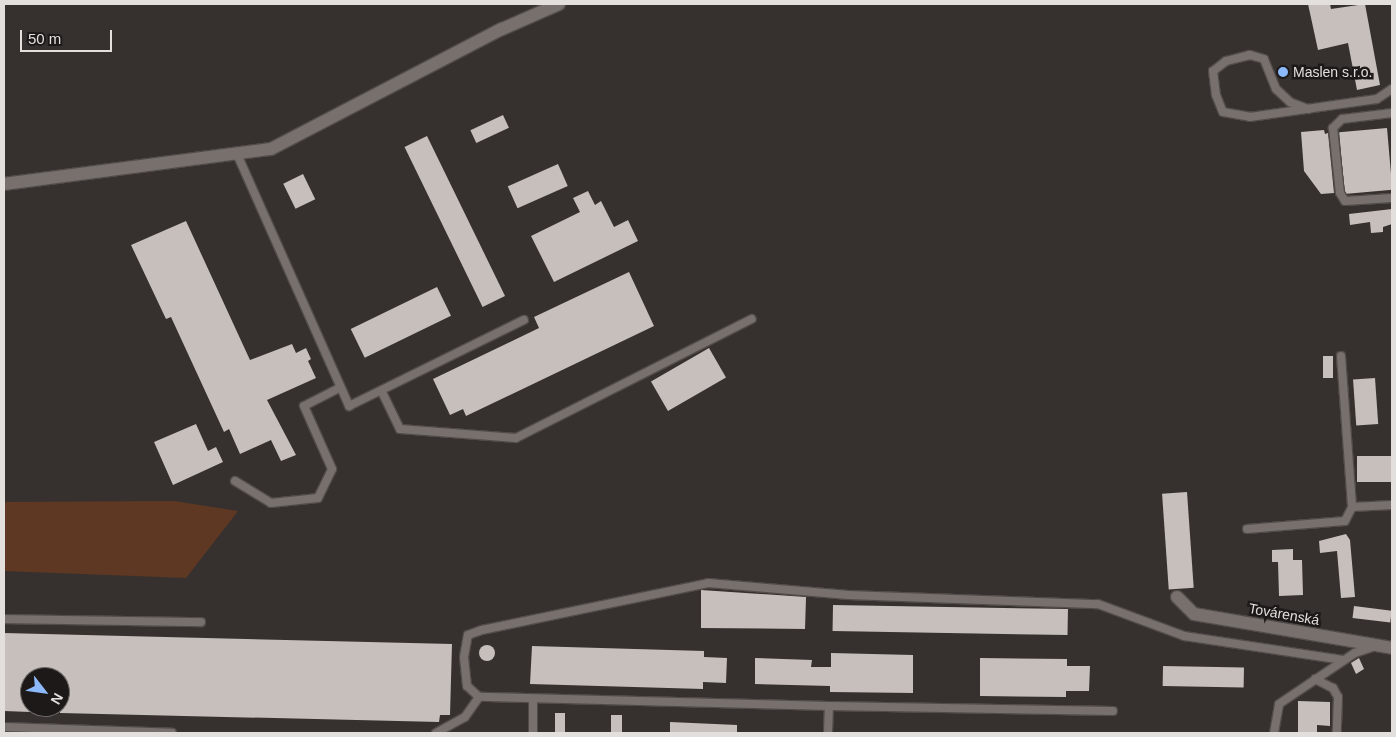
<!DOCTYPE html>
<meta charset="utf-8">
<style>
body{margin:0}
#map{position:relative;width:1396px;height:737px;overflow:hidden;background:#36312e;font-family:Helvetica,sans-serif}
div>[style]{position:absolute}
.green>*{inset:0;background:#5f3823}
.building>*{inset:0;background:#c6bfbb;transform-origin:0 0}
.round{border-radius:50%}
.roads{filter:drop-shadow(1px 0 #514c4a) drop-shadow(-1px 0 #514c4a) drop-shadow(0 1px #514c4a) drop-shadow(0 -1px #514c4a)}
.service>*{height:8px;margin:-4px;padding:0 4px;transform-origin:4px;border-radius:4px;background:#77706d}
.minor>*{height:12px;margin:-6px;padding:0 6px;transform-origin:6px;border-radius:6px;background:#77706d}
.dots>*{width:14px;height:14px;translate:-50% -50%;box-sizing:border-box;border:2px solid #1c1918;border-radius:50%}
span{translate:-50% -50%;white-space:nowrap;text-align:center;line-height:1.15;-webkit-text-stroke:5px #1c1918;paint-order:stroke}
.poi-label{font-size:14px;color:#e3dfdd}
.left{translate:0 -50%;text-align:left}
.street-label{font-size:14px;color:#e3dfdd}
.frame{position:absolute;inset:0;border:5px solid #e3dfdd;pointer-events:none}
.north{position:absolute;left:20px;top:667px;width:50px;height:50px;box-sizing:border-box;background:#1c1918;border:1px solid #6c6867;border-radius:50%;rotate:120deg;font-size:14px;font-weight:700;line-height:20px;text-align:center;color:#e3dfdd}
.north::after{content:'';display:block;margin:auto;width:18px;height:22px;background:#8cb9fc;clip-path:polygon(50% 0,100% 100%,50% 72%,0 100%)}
.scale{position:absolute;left:20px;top:30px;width:92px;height:22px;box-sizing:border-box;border:2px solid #e3dfdd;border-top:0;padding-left:6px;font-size:15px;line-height:18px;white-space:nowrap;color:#e3dfdd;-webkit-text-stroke:4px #1c1918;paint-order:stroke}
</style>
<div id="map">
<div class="green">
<i style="clip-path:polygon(174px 501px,238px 511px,186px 578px,4px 571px,4px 502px)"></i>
</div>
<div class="building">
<i style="clip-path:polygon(1308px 4px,1330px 4px,1331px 9px,1365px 4px,1380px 85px,1357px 90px,1348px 43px,1318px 50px)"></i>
<i style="left:503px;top:115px;width:14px;height:36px;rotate:65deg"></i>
<i style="left:1387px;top:128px;width:62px;height:48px;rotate:85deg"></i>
<i style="clip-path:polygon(1324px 130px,1325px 134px,1328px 133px,1334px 193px,1321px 194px,1304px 171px,1301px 132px)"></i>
<i style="left:427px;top:136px;width:178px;height:25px;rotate:64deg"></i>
<i style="left:558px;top:164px;width:24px;height:55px;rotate:66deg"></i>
<i style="left:303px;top:174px;width:28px;height:22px;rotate:64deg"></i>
<i style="clip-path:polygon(588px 191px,595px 205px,601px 201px,614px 227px,628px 220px,638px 241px,554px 282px,531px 236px,580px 212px,573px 198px)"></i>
<i style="clip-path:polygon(1392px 209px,1392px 224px,1383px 227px,1383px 232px,1371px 233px,1370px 222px,1350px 225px,1349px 214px)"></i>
<i style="clip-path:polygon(186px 221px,250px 360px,292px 344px,296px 353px,306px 348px,311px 359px,308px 361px,316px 378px,267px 400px,296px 455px,281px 461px,271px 440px,240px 454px,229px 429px,224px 432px,171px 317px,166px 319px,131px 245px)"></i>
<i style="clip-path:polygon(629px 272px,654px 326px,466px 416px,463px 409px,450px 415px,433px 379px,539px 328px,534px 317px)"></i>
<i style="left:437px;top:287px;width:32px;height:96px;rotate:64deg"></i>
<i style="left:709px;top:348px;width:34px;height:67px;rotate:60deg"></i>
<i style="left:1323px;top:356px;width:10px;height:22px"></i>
<i style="left:1375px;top:378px;width:46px;height:22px;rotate:86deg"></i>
<i style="clip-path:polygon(196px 424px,208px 451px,216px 447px,223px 462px,173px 485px,154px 442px)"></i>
<i style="left:1392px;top:456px;width:26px;height:35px;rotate:90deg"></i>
<i style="left:1187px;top:492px;width:96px;height:25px;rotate:86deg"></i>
<i style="clip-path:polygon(1346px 534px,1350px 540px,1355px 597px,1341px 598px,1337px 551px,1320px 553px,1319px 541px)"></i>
<i style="clip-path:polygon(1293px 549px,1293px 560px,1302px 560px,1303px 595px,1279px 596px,1278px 562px,1272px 562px,1272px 550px)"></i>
<i style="clip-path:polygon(701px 590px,806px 597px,805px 629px,701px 628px)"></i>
<i style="left:833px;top:605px;width:235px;height:26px;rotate:1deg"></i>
<i style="left:1354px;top:606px;width:38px;height:12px;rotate:7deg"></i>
<i style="clip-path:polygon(4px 633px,452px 644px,450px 715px,440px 715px,439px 722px,60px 713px,60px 677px,30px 677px,30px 712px,4px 711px)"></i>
<i class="round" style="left:479px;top:645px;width:16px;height:16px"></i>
<i style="clip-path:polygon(532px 646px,704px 651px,704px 657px,727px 658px,726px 683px,703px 682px,703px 689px,530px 684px)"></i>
<i style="clip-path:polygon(831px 653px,913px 655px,913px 693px,830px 692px,830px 686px,755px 684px,755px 658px,812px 660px,811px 667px,831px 667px)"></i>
<i style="clip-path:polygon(980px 658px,1067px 659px,1067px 666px,1090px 666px,1089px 691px,1066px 691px,1066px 697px,980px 696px)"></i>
<i style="clip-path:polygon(1359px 658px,1364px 669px,1356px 674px,1351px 663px)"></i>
<i style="left:1163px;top:666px;width:81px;height:20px;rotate:1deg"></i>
<i style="clip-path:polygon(1298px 701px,1330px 702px,1330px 726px,1317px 725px,1317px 733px,1298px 733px)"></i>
<i style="left:555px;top:713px;width:10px;height:20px"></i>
<i style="left:611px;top:715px;width:11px;height:18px"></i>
<i style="clip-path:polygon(670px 722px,737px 725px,737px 733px,670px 733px)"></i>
</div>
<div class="roads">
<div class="service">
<i style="left:1308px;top:109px;width:19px;rotate:-159deg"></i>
<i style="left:1290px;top:102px;width:19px;rotate:-137deg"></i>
<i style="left:1276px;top:89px;width:32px;rotate:-112deg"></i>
<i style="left:1264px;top:59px;width:15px;rotate:-164deg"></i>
<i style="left:1250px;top:55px;width:25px;rotate:166deg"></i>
<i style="left:1226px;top:61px;width:16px;rotate:142deg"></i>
<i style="left:1213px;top:71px;width:24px;rotate:83deg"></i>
<i style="left:1216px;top:95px;width:18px;rotate:68deg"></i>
<i style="left:1223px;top:112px;width:27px;rotate:10deg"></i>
<i style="left:1250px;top:117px;width:128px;rotate:-8.1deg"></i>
<i style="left:1377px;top:99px;width:18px;rotate:-34deg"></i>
<i style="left:1392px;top:113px;width:50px;rotate:173.2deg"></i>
<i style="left:1342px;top:119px;width:13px;rotate:135deg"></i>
<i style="left:1333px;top:128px;width:65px;rotate:83.9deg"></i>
<i style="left:1340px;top:193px;width:9px;rotate:58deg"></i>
<i style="left:1345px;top:201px;width:47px;rotate:-3.7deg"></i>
<i style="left:237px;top:154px;width:276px;rotate:66deg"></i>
<i style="left:349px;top:406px;width:195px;rotate:-26.2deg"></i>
<i style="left:1341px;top:356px;width:151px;rotate:85.8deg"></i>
<i style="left:382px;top:392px;width:41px;rotate:64.1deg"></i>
<i style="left:400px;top:429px;width:116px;rotate:4.4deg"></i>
<i style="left:516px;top:438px;width:264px;rotate:-26.8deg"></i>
<i style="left:235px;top:481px;width:42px;rotate:31.4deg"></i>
<i style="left:271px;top:503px;width:47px;rotate:-6.1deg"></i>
<i style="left:318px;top:498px;width:32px;rotate:-64deg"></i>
<i style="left:332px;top:469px;width:69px;rotate:-114deg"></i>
<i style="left:304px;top:406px;width:39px;rotate:-27deg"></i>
<i style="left:1247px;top:529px;width:98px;rotate:-4.7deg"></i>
<i style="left:1345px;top:521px;width:16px;rotate:-63deg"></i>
<i style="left:1352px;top:507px;width:40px;rotate:-2.9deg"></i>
<i style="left:4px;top:619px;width:197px;rotate:0.9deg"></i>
<i style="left:1315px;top:679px;width:20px;rotate:27deg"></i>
<i style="left:1333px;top:688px;width:10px;rotate:61deg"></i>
<i style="left:1338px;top:697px;width:36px;rotate:92deg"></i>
<i style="left:829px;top:706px;width:350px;rotate:-178.5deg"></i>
<i style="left:479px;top:697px;width:16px;rotate:-137deg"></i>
<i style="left:467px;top:686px;width:29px;rotate:-96deg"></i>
<i style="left:464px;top:657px;width:22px;rotate:-80deg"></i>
<i style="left:468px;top:635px;width:15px;rotate:-20deg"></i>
<i style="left:482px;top:630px;width:231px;rotate:-11.7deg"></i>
<i style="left:708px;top:583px;width:141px;rotate:4.9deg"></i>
<i style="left:848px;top:595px;width:250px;rotate:2.1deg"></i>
<i style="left:1098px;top:604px;width:92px;rotate:20.4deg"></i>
<i style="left:1184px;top:636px;width:161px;rotate:8.6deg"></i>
<i style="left:4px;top:727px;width:168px;rotate:2deg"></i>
<i style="left:436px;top:733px;width:33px;rotate:-29deg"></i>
<i style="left:465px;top:717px;width:24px;rotate:-55deg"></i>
<i style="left:533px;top:733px;width:33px;rotate:-90deg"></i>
<i style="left:828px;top:733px;width:27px;rotate:-88deg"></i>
<i style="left:829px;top:706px;width:284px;rotate:1deg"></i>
<i style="left:1274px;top:733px;width:29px;rotate:-80deg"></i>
<i style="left:1279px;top:704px;width:92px;rotate:-33.9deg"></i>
<i style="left:1355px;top:653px;width:18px;rotate:-19deg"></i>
</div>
<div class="minor">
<i style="left:4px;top:184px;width:269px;rotate:-7.5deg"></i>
<i style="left:271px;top:149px;width:260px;rotate:-27.5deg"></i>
<i style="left:502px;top:29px;width:62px;rotate:-23.7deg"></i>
<i style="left:1177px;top:597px;width:24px;rotate:45deg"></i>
<i style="left:1194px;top:614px;width:201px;rotate:9.7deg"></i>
</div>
</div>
<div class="dots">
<i style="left:1283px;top:72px;background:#8cb9fc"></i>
</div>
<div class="poi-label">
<span class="left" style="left:1293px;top:72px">Maslen s.r.o.</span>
</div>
<div class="street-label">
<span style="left:1284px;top:614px;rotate:10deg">Továrenská</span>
</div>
<div class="frame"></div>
<div class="north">N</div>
<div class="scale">50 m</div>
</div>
